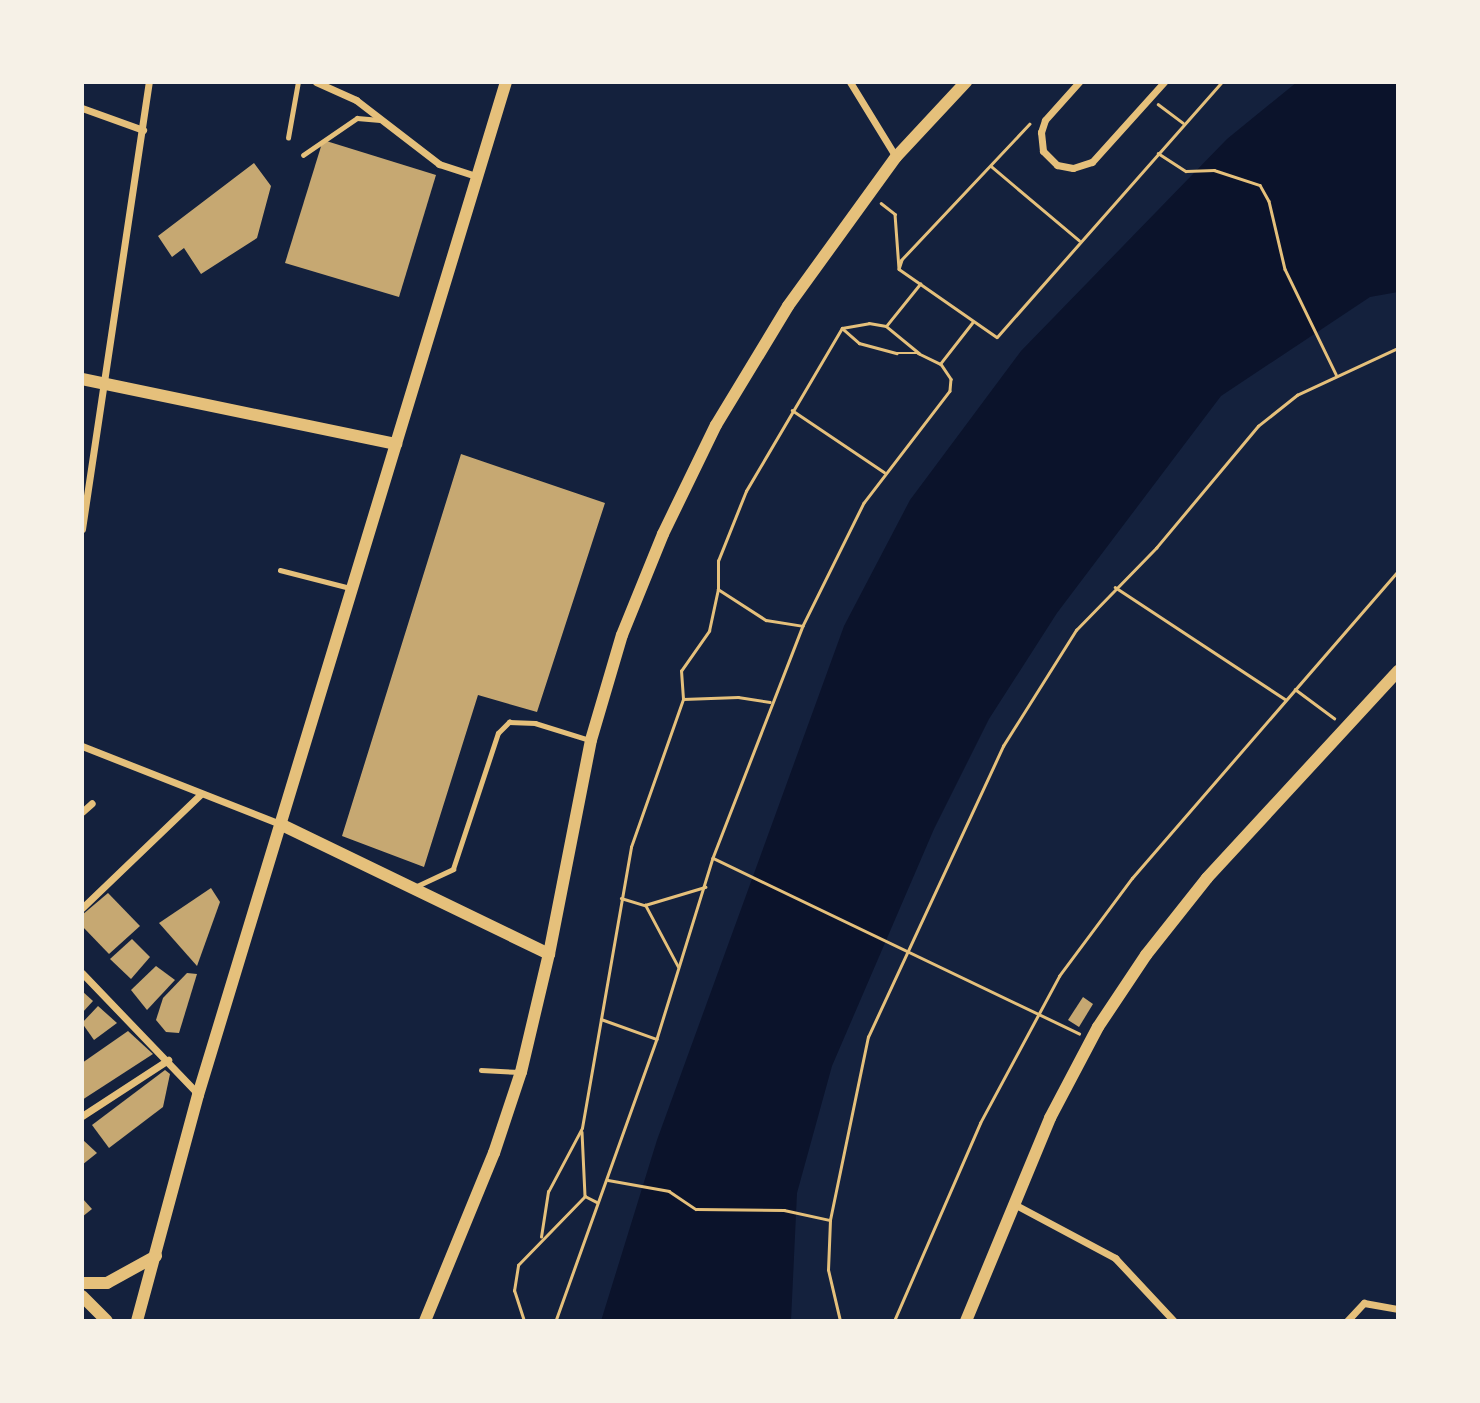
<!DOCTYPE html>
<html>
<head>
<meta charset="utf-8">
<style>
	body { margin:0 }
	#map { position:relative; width:1480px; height:1403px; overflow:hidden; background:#14213d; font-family:"Alegreya Sans",sans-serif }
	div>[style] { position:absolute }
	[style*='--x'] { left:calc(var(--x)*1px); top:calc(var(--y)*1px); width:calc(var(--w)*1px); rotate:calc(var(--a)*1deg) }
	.water>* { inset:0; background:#0b132b }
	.building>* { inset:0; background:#c6a872 }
	.path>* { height:2.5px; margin:-1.25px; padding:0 1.25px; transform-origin:1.25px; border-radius:1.25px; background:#e5c07b }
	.service>* { height:4.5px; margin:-2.25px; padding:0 2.25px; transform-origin:2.25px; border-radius:2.25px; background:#e5c07b }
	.minor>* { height:7px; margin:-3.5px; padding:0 3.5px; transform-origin:3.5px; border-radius:3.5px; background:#e5c07b }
	.tertiary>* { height:12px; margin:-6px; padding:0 6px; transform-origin:6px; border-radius:6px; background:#e5c07b }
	span { translate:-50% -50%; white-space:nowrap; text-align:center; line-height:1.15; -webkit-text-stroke:7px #f6f1e7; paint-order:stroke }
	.frame { position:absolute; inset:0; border:84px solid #f6f1e7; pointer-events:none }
</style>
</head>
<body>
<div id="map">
	<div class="water">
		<i style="clip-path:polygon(1297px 82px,1398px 82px,1398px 292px,1370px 297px,1221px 396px,1057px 613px,989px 719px,934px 829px,832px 1066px,797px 1193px,791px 1321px,601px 1321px,657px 1140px,844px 626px,910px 500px,1021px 351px,1227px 139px)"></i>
	</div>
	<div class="building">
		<i style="clip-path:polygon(323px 140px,436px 175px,399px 297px,285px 263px)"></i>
		<i style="clip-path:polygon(254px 163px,271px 186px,257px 238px,201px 274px,184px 248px,172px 257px,158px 236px)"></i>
		<i style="clip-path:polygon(461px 454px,605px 503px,537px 712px,478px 695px,424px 867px,342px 836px)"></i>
		<i style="clip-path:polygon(211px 888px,220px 902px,197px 966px,159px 923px)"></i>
		<i style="clip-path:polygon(108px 893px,140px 926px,109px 954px,82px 926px,82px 915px)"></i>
		<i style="clip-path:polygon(132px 939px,150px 957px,131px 979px,110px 959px)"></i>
		<i style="clip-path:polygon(156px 966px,175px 980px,147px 1010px,131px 990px)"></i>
		<i style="clip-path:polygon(187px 973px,197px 974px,179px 1033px,166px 1032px,156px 1020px,163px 998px)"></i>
		<i style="clip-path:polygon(82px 991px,93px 1001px,82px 1013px)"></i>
		<i style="clip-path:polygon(1083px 997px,1093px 1004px,1079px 1027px,1068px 1020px)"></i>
		<i style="clip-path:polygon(98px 1006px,117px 1023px,94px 1040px,82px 1023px)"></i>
		<i style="clip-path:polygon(128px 1031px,153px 1054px,82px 1100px,82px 1063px)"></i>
		<i style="clip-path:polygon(165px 1070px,170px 1074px,163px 1107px,109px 1148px,92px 1125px)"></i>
		<i style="clip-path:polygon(82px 1139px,97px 1153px,82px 1165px)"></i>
		<i style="clip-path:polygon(82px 1198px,92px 1209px,82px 1217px)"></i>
	</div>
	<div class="path">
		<i style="--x:1158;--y:104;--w:31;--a:37"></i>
		<i style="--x:1030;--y:124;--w:187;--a:133.3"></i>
		<i style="--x:902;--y:260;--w:9;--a:108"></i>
		<i style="--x:899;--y:269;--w:119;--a:34.8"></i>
		<i style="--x:997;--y:337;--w:340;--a:-48.6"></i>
		<i style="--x:1158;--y:153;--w:33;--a:33"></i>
		<i style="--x:1186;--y:171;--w:28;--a:-2"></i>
		<i style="--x:1214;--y:170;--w:48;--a:18.1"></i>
		<i style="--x:1260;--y:185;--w:18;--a:61"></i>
		<i style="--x:1269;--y:201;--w:70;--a:76.8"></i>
		<i style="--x:1285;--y:269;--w:117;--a:64.1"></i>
		<i style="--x:991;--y:166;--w:115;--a:40.1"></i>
		<i style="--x:881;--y:203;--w:18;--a:38"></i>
		<i style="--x:895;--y:214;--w:55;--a:85.8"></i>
		<i style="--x:887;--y:325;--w:53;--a:-51.2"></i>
		<i style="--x:842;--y:328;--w:27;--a:-10"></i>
		<i style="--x:869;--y:323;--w:17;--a:10"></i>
		<i style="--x:886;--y:326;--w:43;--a:39.3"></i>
		<i style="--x:940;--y:364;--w:52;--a:-52"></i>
		<i style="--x:792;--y:410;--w:111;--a:34"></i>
		<i style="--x:1115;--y:587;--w:204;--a:33.4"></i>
		<i style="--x:718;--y:589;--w:57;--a:32.9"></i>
		<i style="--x:766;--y:620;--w:37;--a:9"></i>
		<i style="--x:1295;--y:689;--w:49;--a:36.6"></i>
		<i style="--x:683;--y:699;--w:55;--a:-2.1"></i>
		<i style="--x:738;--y:697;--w:32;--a:9"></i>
		<i style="--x:713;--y:858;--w:406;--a:25.6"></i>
		<i style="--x:621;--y:898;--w:24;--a:17"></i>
		<i style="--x:678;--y:967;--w:70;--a:-118"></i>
		<i style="--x:645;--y:905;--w:63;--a:-16.7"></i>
		<i style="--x:601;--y:1019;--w:59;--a:19.7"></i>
		<i style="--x:582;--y:1132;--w:64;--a:87.3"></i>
		<i style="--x:585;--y:1196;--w:13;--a:27"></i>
		<i style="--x:608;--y:1180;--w:62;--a:10.2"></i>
		<i style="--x:669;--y:1191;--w:32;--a:34"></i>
		<i style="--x:696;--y:1209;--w:88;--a:0.7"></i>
		<i style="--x:784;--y:1210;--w:47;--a:12.3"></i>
		<i style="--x:541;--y:1237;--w:46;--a:-81.2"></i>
		<i style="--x:548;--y:1192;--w:72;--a:-62"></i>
		<i style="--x:582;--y:1128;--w:285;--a:-80.1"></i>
		<i style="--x:631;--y:847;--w:157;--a:-70.6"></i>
		<i style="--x:683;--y:699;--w:28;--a:-94"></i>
		<i style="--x:681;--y:671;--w:49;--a:-55"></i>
		<i style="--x:709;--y:631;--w:43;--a:-77.9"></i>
		<i style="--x:718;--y:589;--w:28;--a:-90"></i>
		<i style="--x:718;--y:561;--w:75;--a:-68.2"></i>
		<i style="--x:746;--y:491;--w:189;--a:-59.5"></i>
		<i style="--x:842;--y:328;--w:23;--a:41"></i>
		<i style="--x:859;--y:343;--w:39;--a:15"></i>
		<i style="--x:897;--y:353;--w:21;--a:0"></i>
		<i style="--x:918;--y:353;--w:25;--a:26"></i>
		<i style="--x:941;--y:364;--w:18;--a:56"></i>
		<i style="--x:951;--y:379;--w:12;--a:95"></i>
		<i style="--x:950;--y:391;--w:141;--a:127.5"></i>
		<i style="--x:864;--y:503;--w:137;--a:116.4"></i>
		<i style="--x:803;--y:626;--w:249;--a:111.2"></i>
		<i style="--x:713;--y:858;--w:189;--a:107.2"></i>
		<i style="--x:657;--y:1039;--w:300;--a:109.7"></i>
		<i style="--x:524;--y:1321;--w:32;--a:-108"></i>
		<i style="--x:514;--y:1291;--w:26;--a:-81"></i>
		<i style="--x:518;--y:1265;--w:96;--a:-45.8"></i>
		<i style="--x:840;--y:1321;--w:52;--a:-103.2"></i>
		<i style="--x:828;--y:1270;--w:50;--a:-87.7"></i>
		<i style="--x:830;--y:1220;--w:187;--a:-78.3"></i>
		<i style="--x:868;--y:1037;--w:321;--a:-65.1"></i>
		<i style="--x:1003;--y:746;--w:137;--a:-57.8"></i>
		<i style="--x:1076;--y:630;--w:115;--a:-45.7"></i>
		<i style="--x:1156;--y:548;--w:159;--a:-50.1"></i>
		<i style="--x:1258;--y:426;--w:50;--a:-38.5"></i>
		<i style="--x:1297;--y:395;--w:111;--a:-25"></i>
		<i style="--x:894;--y:1321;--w:216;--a:-66.5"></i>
		<i style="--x:980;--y:1123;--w:167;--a:-61.7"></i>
		<i style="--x:1059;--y:976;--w:122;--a:-53.3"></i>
		<i style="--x:1132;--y:878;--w:406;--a:-49.1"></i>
	</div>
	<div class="service">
		<i style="--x:288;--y:138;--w:57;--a:-79.9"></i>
		<i style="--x:303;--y:155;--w:65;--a:-34.4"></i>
		<i style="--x:357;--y:118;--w:23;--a:5"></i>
		<i style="--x:280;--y:570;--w:72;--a:14.4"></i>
		<i style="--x:417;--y:886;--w:40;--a:-25"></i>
		<i style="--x:453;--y:869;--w:143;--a:-71.7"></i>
		<i style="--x:498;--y:733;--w:16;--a:-45"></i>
		<i style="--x:509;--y:722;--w:26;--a:2"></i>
		<i style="--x:535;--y:723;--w:58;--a:17.2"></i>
		<i style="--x:481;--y:1070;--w:39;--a:3"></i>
	</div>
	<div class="minor">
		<i style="--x:316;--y:82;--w:44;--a:24.2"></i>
		<i style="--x:356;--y:100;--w:105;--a:37.6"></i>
		<i style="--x:439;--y:164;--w:38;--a:18"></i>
		<i style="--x:850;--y:82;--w:88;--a:58.5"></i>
		<i style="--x:1079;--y:82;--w:51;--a:131.8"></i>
		<i style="--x:1045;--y:120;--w:13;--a:108"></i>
		<i style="--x:1041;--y:132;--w:19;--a:84"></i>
		<i style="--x:1043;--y:151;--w:20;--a:45"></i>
		<i style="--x:1057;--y:165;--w:16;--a:11"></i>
		<i style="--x:1073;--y:168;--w:20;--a:-18"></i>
		<i style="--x:1092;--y:162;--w:108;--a:-48"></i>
		<i style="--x:82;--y:108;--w:65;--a:19.8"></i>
		<i style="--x:82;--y:529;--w:452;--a:-81.5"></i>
		<i style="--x:82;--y:746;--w:213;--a:21.5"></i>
		<i style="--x:82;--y:812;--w:13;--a:-42"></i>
		<i style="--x:82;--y:908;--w:165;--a:-43.8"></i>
		<i style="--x:82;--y:973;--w:168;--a:46.2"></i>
		<i style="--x:82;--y:1116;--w:103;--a:-33.1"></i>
		<i style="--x:1014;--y:1204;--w:115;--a:28.1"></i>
		<i style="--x:1115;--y:1258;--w:86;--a:46.9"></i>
		<i style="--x:1347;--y:1321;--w:25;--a:-47"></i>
		<i style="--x:1364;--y:1303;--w:35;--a:10"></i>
	</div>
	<div class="tertiary">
		<i style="--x:82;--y:379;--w:321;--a:11.7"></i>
		<i style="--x:280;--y:824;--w:299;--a:25.8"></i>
		<i style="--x:82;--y:1283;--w:25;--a:0"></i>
		<i style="--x:107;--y:1283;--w:56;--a:-28.9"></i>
		<i style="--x:82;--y:1296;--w:35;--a:45"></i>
		<i style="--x:137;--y:1321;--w:234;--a:-74.9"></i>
		<i style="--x:198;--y:1095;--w:1059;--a:-73.09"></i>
		<i style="--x:425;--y:1321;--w:182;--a:-67.7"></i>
		<i style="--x:494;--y:1153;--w:85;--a:-71.6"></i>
		<i style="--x:521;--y:1072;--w:121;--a:-76.7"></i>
		<i style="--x:549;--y:954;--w:218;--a:-78.9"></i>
		<i style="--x:591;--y:740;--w:109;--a:-73.6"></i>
		<i style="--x:622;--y:635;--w:109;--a:-67.9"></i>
		<i style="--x:663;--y:534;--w:121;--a:-64.1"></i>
		<i style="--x:716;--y:425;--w:139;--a:-58.8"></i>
		<i style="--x:788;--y:306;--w:184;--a:-54.1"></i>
		<i style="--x:896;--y:157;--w:103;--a:-47"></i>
		<i style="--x:966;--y:1321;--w:220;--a:-67.5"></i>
		<i style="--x:1050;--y:1118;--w:103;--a:-62.2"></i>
		<i style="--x:1098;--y:1027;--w:87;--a:-56.3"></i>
		<i style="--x:1146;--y:955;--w:98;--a:-51.6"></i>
		<i style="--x:1207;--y:878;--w:282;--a:-47.3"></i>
	</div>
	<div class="frame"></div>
</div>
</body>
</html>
